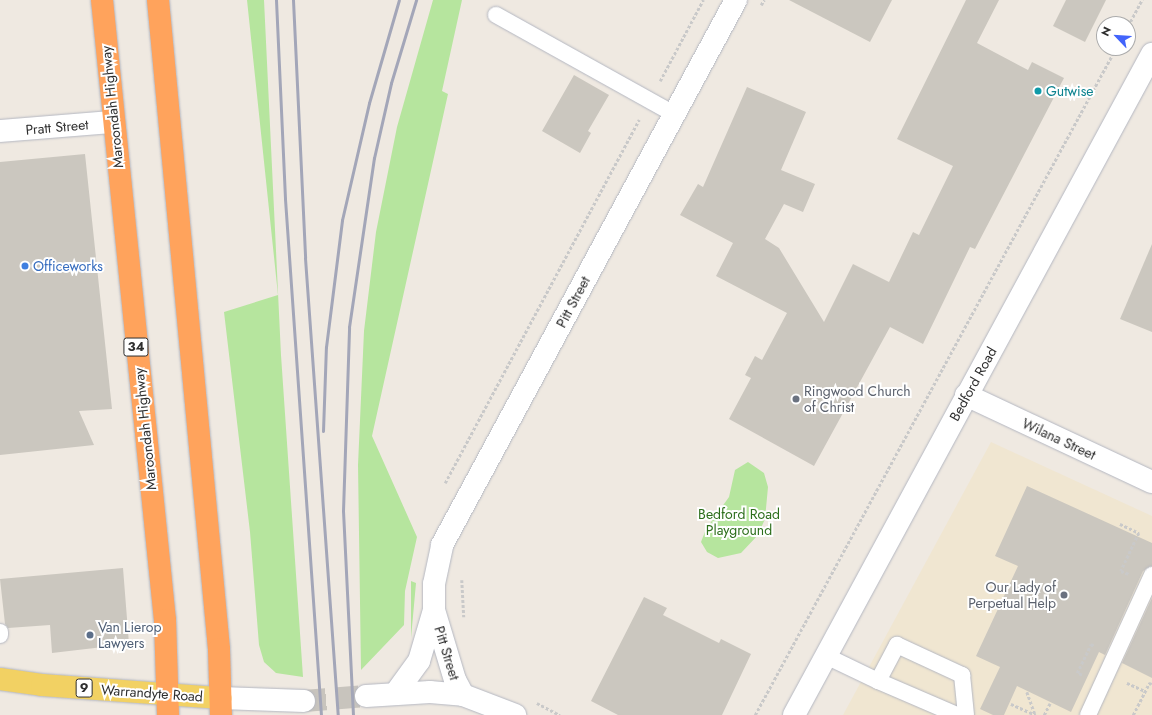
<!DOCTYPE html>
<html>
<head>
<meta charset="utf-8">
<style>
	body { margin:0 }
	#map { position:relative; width:1152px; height:715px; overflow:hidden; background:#efe9e1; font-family:Jost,sans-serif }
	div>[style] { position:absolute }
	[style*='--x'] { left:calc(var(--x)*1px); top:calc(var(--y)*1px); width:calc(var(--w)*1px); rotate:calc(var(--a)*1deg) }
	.education>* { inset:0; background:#f0e6d1 }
	.green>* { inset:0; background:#b6e59e }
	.building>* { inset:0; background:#cbc7bf }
	.secondary-tunnel>* { height:22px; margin-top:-11px; transform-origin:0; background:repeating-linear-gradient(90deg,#c8c4bd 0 22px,transparent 0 33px) }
	.path>* { height:2.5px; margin-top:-1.25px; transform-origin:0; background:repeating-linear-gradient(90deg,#c9c9c9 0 3px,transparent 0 5px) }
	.roads { filter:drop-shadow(0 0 1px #b4b7c1) drop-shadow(0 0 1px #b4b7c1) }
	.lane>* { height:16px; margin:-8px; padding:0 8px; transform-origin:8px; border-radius:8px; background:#fff }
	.street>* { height:22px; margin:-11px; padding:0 11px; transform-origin:11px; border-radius:11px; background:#fff }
	.secondary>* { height:22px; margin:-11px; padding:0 11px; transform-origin:11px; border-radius:11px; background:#fff }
	.primary>* { height:22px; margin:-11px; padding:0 11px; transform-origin:11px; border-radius:11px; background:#f2d163 }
	.highway>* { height:22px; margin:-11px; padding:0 11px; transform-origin:11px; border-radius:11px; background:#ffa35c }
	.rail>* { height:3px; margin:-1.5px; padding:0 1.5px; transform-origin:1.5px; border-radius:1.5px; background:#a3a6b8 }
	.dots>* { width:11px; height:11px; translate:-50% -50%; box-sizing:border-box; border:2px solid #fff; border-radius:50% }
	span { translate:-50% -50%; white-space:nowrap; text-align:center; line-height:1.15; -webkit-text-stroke:4px #fff; paint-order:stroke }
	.shield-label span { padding:1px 3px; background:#fff; border:1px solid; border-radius:3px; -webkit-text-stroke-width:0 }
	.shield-label { font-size:13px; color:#2e2e2e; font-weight:700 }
	.culture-label { font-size:14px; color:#0d838f }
	.left { translate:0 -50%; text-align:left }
	.street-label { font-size:14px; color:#2e2e2e }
	.shop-label { font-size:14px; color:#366cbe }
	.worship-label { font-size:14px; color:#5b616d }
	.right { translate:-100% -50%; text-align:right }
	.park-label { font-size:14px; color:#2c6e1b }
	.service-label { font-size:14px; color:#4e5e75 }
	.north { position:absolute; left:1096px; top:16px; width:40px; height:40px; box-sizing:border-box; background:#fff; border:1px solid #ababab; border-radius:50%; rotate:295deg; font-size:11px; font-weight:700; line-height:16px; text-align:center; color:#2e2e2e }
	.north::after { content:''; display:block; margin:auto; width:14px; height:18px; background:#4264fb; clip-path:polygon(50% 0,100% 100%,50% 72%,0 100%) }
</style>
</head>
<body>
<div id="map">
	<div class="education">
		<i style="clip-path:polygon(991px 442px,1152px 516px,1152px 715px,843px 715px)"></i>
	</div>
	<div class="green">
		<i style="clip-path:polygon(247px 0,264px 0,281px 355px,303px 677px,276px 673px,264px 662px,259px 645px,250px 532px,224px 312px,278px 295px)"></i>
		<i style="clip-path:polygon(433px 0,462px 0,442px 91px,448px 94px,372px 436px,417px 537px,405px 591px,404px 625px,361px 670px,358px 465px,364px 331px,376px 232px,397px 127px)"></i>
		<i style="clip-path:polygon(748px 462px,764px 473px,768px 487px,765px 519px,758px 535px,741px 553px,718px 558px,707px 552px,701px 542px,706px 529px,729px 497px,735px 470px)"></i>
		<i style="clip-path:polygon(411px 581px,416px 583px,411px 638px)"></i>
	</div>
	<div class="building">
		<i style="clip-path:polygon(789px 0,892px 0,870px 42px)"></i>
		<i style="clip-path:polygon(966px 0,999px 0,977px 43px,1028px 70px,1032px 62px,1064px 78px,975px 249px,970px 247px,923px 344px,890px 327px,814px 466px,729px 419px,751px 378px,745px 375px,755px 356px,762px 360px,787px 313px,716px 276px,733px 243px,680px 215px,698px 184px,703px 187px,747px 87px,806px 112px,781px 170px,815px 184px,803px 212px,784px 204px,765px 239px,779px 248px,824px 322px,853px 264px,889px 282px,913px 232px,919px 235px,953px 166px,897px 139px)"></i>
		<i style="clip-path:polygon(1066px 0,1106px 0,1085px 42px,1053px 26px)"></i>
		<i style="clip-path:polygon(574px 75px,609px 95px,588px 131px,591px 133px,580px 153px,542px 131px)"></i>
		<i style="clip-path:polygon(85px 154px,112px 409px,79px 411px,94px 445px,0 455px,0 162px)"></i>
		<i style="clip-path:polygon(1152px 244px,1152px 332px,1120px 319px)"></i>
		<i style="clip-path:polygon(1027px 486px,1152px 543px,1152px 566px,1143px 571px,1105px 655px,1099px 652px,1071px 712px,1017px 686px,1004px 715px,993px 715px,980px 709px,1000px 667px,976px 656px,1018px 566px,995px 556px)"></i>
		<i style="clip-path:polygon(123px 568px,129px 644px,52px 653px,50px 625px,8px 628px,5px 624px,0 579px)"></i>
		<i style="clip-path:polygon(644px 597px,667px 608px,663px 615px,719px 643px,721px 639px,751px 654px,722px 715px,618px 715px,591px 701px)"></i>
		<i style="clip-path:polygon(1152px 598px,1152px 678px,1122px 663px)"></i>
	</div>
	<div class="secondary-tunnel">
		<i style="--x:304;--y:701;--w:62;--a:-4.6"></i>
	</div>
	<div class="path">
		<i style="--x:761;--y:5;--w:6;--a:-59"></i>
		<i style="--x:1128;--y:26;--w:30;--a:-62"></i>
		<i style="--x:660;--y:81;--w:92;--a:-62"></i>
		<i style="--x:445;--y:483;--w:412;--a:-61.9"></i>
		<i style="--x:1120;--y:524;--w:21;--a:25"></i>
		<i style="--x:1139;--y:533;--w:42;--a:115.3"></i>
		<i style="--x:1121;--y:571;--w:9;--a:21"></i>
		<i style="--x:462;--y:580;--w:37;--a:87"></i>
		<i style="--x:1082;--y:675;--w:5;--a:-158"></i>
		<i style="--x:1077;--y:673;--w:32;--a:-64"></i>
		<i style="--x:1091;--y:644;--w:4;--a:27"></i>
		<i style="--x:1127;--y:683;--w:20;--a:24"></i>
		<i style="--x:1027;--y:692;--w:23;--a:70"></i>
		<i style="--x:537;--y:703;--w:26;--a:28"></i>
		<i style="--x:1011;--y:704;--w:27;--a:24"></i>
		<i style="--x:755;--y:715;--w:758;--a:-61.58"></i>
		<i style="--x:1044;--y:715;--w:13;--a:-63"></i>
		<i style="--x:1133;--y:715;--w:36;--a:-63"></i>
		<i style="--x:1149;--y:683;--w:3;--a:18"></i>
	</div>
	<div class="roads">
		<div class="lane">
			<i style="--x:496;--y:15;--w:204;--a:29.1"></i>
			<i style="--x:0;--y:632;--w:3;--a:90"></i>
			<i style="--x:826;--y:656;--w:58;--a:25.7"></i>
			<i style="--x:957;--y:715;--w:86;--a:-156.7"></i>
			<i style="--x:878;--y:681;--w:41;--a:-62.2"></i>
			<i style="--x:897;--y:645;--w:72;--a:24.8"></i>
			<i style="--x:962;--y:675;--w:40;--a:84.3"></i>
			<i style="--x:1088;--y:715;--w:154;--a:-65.4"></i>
		</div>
		<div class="street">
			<i style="--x:0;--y:131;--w:113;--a:-4.6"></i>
			<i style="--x:966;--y:395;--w:205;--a:25.1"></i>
			<i style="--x:395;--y:694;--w:41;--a:-54"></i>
			<i style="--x:419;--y:661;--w:53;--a:-73.6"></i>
			<i style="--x:463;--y:695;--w:17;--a:-118"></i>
			<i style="--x:455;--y:680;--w:73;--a:-106.7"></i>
			<i style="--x:434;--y:610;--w:26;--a:-90"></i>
			<i style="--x:434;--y:584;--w:40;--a:-78"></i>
			<i style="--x:442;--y:545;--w:619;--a:-61.66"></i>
		</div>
		<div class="secondary">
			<i style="--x:366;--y:696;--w:64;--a:-3.6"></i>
			<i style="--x:430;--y:692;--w:33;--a:5"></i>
			<i style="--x:463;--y:695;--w:56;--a:21"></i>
			<i style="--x:221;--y:698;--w:83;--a:2.1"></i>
			<i style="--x:794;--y:715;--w:752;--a:-61.56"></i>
		</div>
		<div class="primary">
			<i style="--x:0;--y:679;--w:42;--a:8.1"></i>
			<i style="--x:42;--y:685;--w:179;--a:4.2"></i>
		</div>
		<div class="highway">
			<i style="--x:102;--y:0;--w:623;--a:84.2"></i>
			<i style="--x:165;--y:620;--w:95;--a:88.2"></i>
			<i style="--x:158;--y:0;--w:652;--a:84.63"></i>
			<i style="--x:219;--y:649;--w:66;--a:88.3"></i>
		</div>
	</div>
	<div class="rail">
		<i style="--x:276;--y:0;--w:199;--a:87.4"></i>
		<i style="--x:285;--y:199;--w:517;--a:86.01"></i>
		<i style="--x:293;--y:0;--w:258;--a:87.3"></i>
		<i style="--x:305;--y:258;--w:458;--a:85.9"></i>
		<i style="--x:323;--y:431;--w:84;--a:-88"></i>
		<i style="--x:326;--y:347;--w:128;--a:-82.8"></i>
		<i style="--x:342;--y:220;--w:120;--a:-77"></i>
		<i style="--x:369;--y:103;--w:107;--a:-73.8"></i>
		<i style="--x:353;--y:715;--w:204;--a:-92.8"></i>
		<i style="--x:343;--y:511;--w:184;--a:-88.1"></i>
		<i style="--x:349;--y:327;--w:171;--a:-81.6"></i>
		<i style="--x:374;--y:158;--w:77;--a:-77.2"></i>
		<i style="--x:391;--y:83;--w:87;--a:-73.2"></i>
	</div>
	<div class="dots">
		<i style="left:1038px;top:91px;background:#0f9aa8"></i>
		<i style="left:25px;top:266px;background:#3f7fe0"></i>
		<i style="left:796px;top:399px;background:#6b7280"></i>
		<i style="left:1064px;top:595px;background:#6b7280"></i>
		<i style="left:90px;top:635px;background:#5c6f8a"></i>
	</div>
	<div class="shield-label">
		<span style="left:136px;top:347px">34</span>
		<span style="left:84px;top:688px">9</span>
	</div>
	<div class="culture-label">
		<span class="left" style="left:1046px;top:91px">Gutwise</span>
	</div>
	<div class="street-label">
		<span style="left:112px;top:107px;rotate:-96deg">Maroondah Highway</span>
		<span style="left:57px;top:127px;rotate:-5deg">Pratt Street</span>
		<span style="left:573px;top:302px;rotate:-62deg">Pitt Street</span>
		<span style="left:973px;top:384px;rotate:-61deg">Bedford Road</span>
		<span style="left:145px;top:429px;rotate:-96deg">Maroondah Highway</span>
		<span style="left:1059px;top:439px;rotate:25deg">Wilana Street</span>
		<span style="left:447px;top:653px;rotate:73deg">Pitt Street</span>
		<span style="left:152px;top:693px;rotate:4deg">Warrandyte Road</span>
	</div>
	<div class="shop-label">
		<span class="left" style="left:33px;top:266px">Officeworks</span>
	</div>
	<div class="worship-label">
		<span class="left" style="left:804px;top:399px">Ringwood Church<br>of Christ</span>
		<span class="right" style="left:1056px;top:595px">Our Lady of<br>Perpetual Help</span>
	</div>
	<div class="park-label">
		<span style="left:739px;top:522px">Bedford Road<br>Playground</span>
	</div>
	<div class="service-label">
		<span class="left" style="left:98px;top:635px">Van Lierop<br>Lawyers</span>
	</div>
	<div class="north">N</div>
</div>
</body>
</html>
